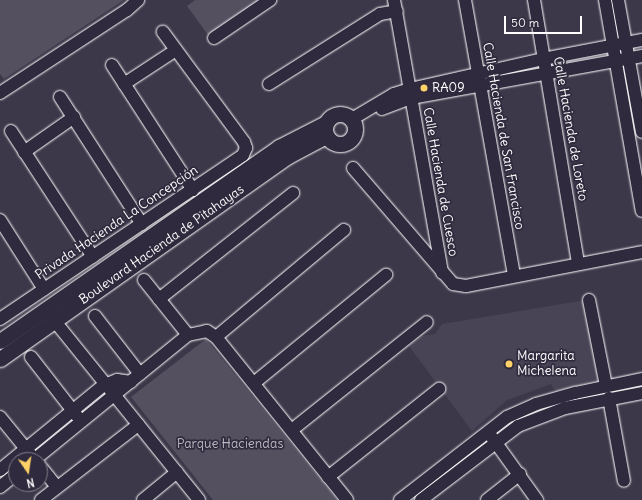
<!DOCTYPE html>
<html>
<head>
<meta charset="utf-8">
<style>
	body { margin:0 }
	#map { position:relative; width:642px; height:500px; overflow:hidden; background:#3c3749; font-family:Delius,sans-serif }
	div>[style] { position:absolute }
	[style*='--x'] { left:calc(var(--x)*1px); top:calc(var(--y)*1px); width:calc(var(--w)*1px); rotate:calc(var(--a)*1deg) }
	.built>* { inset:0; background:#494455 }
	.green>* { inset:0; background:#555060 }
	.roads { filter:drop-shadow(0 0 1px #fff) drop-shadow(0 0 1px #fff) }
	.minor>* { height:12px; margin:-6px; padding:0 6px; transform-origin:6px; border-radius:6px; background:#2f2a3d }
	.tertiary>* { height:15px; margin:-7.5px; padding:0 7.5px; transform-origin:7.5px; border-radius:7.5px; background:#2f2a3d }
	.tertiary>.ring { margin:-7.5px; padding:0; box-sizing:content-box; background:none; border:15px solid #2f2a3d; border-radius:50% }
	.dots>* { width:11px; height:11px; translate:-50% -50%; box-sizing:border-box; border:2px solid #2f2a3d; border-radius:50% }
	span { translate:-50% -50%; white-space:nowrap; text-align:center; line-height:1.15; -webkit-text-stroke:3.5px #2f2a3d; paint-order:stroke }
	.poi-label { font-size:13px; color:#fff }
	.left { translate:0 -50%; text-align:left }
	.street-label { font-size:13px; color:#fff }
	.park-label { font-size:13px; color:#bbb9bf }
	.north { position:absolute; left:8px; top:452px; width:40px; height:40px; box-sizing:border-box; background:#2f2a3d; border:1px solid #827f8b; border-radius:50%; rotate:167deg; font-size:11px; font-weight:700; line-height:16px; text-align:center; color:#fff }
	.north::after { content:''; display:block; margin:auto; width:14px; height:18px; background:#ffd166; clip-path:polygon(50% 0,100% 100%,50% 72%,0 100%) }
	.scale { position:absolute; left:504px; top:16px; width:78px; height:18px; box-sizing:border-box; border:2px solid #fff; border-top:0; padding-left:5px; font-size:12px; line-height:14px; white-space:nowrap; color:#fff; -webkit-text-stroke:3px #2f2a3d; paint-order:stroke }
</style>
</head>
<body>
<div id="map">
	<div class="built">
		<i style="clip-path:polygon(586px 300px,598px 381px,555px 391px,551px 384px,507px 400px,472px 431px,409px 346px,422px 336px,435px 334px,442px 324px)"></i>
	</div>
	<div class="green">
		<i style="clip-path:polygon(0 0,124px 0,4px 79px,0 74px)"></i>
		<i style="clip-path:polygon(195px 0,265px 0,208px 35px,187px 6px)"></i>
		<i style="clip-path:polygon(206px 339px,337px 500px,213px 500px,131px 397px)"></i>
	</div>
	<div class="roads">
		<div class="minor">
			<i style="--x:394;--y:0;--w:277;--a:80"></i>
			<i style="--x:465;--y:0;--w:280;--a:79.9"></i>
			<i style="--x:534;--y:0;--w:267;--a:80.5"></i>
			<i style="--x:605;--y:0;--w:214;--a:80.1"></i>
			<i style="--x:618;--y:0;--w:134;--a:79.7"></i>
			<i style="--x:214;--y:38;--w:68;--a:-34.2"></i>
			<i style="--x:112;--y:65;--w:149;--a:57.1"></i>
			<i style="--x:124;--y:84;--w:62;--a:-33.2"></i>
			<i style="--x:269;--y:84;--w:131;--a:-32.2"></i>
			<i style="--x:380;--y:14;--w:17;--a:-10"></i>
			<i style="--x:0;--y:93;--w:152;--a:-33.2"></i>
			<i style="--x:127;--y:10;--w:15;--a:-42"></i>
			<i style="--x:60;--y:97;--w:151;--a:57.2"></i>
			<i style="--x:382;--y:109;--w:31;--a:-21"></i>
			<i style="--x:411;--y:98;--w:235;--a:-10.3"></i>
			<i style="--x:352;--y:119;--w:49;--a:-30.8"></i>
			<i style="--x:394;--y:94;--w:17;--a:-17"></i>
			<i style="--x:410;--y:89;--w:136;--a:-12.7"></i>
			<i style="--x:543;--y:59;--w:101;--a:-10.9"></i>
			<i style="--x:11;--y:131;--w:150;--a:56.9"></i>
			<i style="--x:24;--y:152;--w:61;--a:-35"></i>
			<i style="--x:353;--y:168;--w:153;--a:49.2"></i>
			<i style="--x:453;--y:284;--w:13;--a:9"></i>
			<i style="--x:466;--y:286;--w:179;--a:-10.9"></i>
			<i style="--x:0;--y:220;--w:82;--a:57.5"></i>
			<i style="--x:144;--y:280;--w:70;--a:51.3"></i>
			<i style="--x:159;--y:299;--w:171;--a:-38.3"></i>
			<i style="--x:589;--y:300;--w:88;--a:78.8"></i>
			<i style="--x:49;--y:314;--w:239;--a:51.1"></i>
			<i style="--x:95;--y:316;--w:73;--a:52.2"></i>
			<i style="--x:0;--y:319;--w:293;--a:-34"></i>
			<i style="--x:243;--y:155;--w:8;--a:-67"></i>
			<i style="--x:246;--y:148;--w:6;--a:-108"></i>
			<i style="--x:244;--y:142;--w:137;--a:-126.4"></i>
			<i style="--x:216;--y:337;--w:167;--a:-39.9"></i>
			<i style="--x:31;--y:357;--w:75;--a:52.1"></i>
			<i style="--x:254;--y:383;--w:171;--a:-39.3"></i>
			<i style="--x:609;--y:398;--w:84;--a:79.8"></i>
			<i style="--x:0;--y:417;--w:49;--a:50.8"></i>
			<i style="--x:293;--y:429;--w:171;--a:-38.6"></i>
			<i style="--x:491;--y:436;--w:79;--a:54.3"></i>
			<i style="--x:34;--y:460;--w:198;--a:-39.1"></i>
			<i style="--x:188;--y:335;--w:19;--a:-12"></i>
			<i style="--x:207;--y:331;--w:11;--a:34"></i>
			<i style="--x:216;--y:337;--w:209;--a:51.2"></i>
			<i style="--x:40;--y:466;--w:27;--a:51"></i>
			<i style="--x:0;--y:470;--w:134;--a:-39.3"></i>
			<i style="--x:104;--y:385;--w:14;--a:-21"></i>
			<i style="--x:117;--y:380;--w:14;--a:8"></i>
			<i style="--x:328;--y:477;--w:142;--a:-38.4"></i>
			<i style="--x:0;--y:487;--w:21;--a:-39"></i>
			<i style="--x:41;--y:500;--w:123;--a:-37.7"></i>
			<i style="--x:143;--y:500;--w:44;--a:-39.5"></i>
			<i style="--x:400;--y:500;--w:135;--a:-37.8"></i>
			<i style="--x:507;--y:417;--w:32;--a:-24"></i>
			<i style="--x:536;--y:404;--w:41;--a:-15.8"></i>
			<i style="--x:575;--y:393;--w:68;--a:-11.8"></i>
			<i style="--x:421;--y:500;--w:122;--a:-37.3"></i>
			<i style="--x:518;--y:426;--w:50;--a:-21"></i>
			<i style="--x:565;--y:408;--w:78;--a:-11"></i>
			<i style="--x:487;--y:500;--w:42;--a:-38.2"></i>
		</div>
		<div class="tertiary">
			<i class="ring" style="left:325px;top:114px;width:15px;height:15px"></i>
			<i style="--x:0;--y:341;--w:340;--a:-34.8"></i>
			<i style="--x:279;--y:147;--w:53;--a:-27.1"></i>
			<i style="--x:0;--y:359;--w:352;--a:-35.2"></i>
			<i style="--x:288;--y:156;--w:43;--a:-27.8"></i>
		</div>
	</div>
	<div class="dots">
		<i style="left:424px;top:88px;background:#ffd166"></i>
		<i style="left:509px;top:364px;background:#ffd166"></i>
	</div>
	<div class="poi-label">
		<span class="left" style="left:432px;top:88px">RA09</span>
		<span class="left" style="left:517px;top:364px">Margarita<br>Michelena</span>
	</div>
	<div class="street-label">
		<span style="left:570px;top:129px;rotate:80deg">Calle Hacienda de Loreto</span>
		<span style="left:503px;top:136px;rotate:80deg">Calle Hacienda de San Francisco</span>
		<span style="left:440px;top:182px;rotate:80deg">Calle Hacienda de Cuesco</span>
		<span style="left:117px;top:223px;rotate:-34deg">Privada Hacienda La Concepción</span>
		<span style="left:162px;top:245px;rotate:-35deg">Boulevard Hacienda de Pitahayas</span>
	</div>
	<div class="park-label">
		<span style="left:230px;top:444px">Parque Haciendas</span>
	</div>
	<div class="north">N</div>
	<div class="scale">50 m</div>
</div>
</body>
</html>
